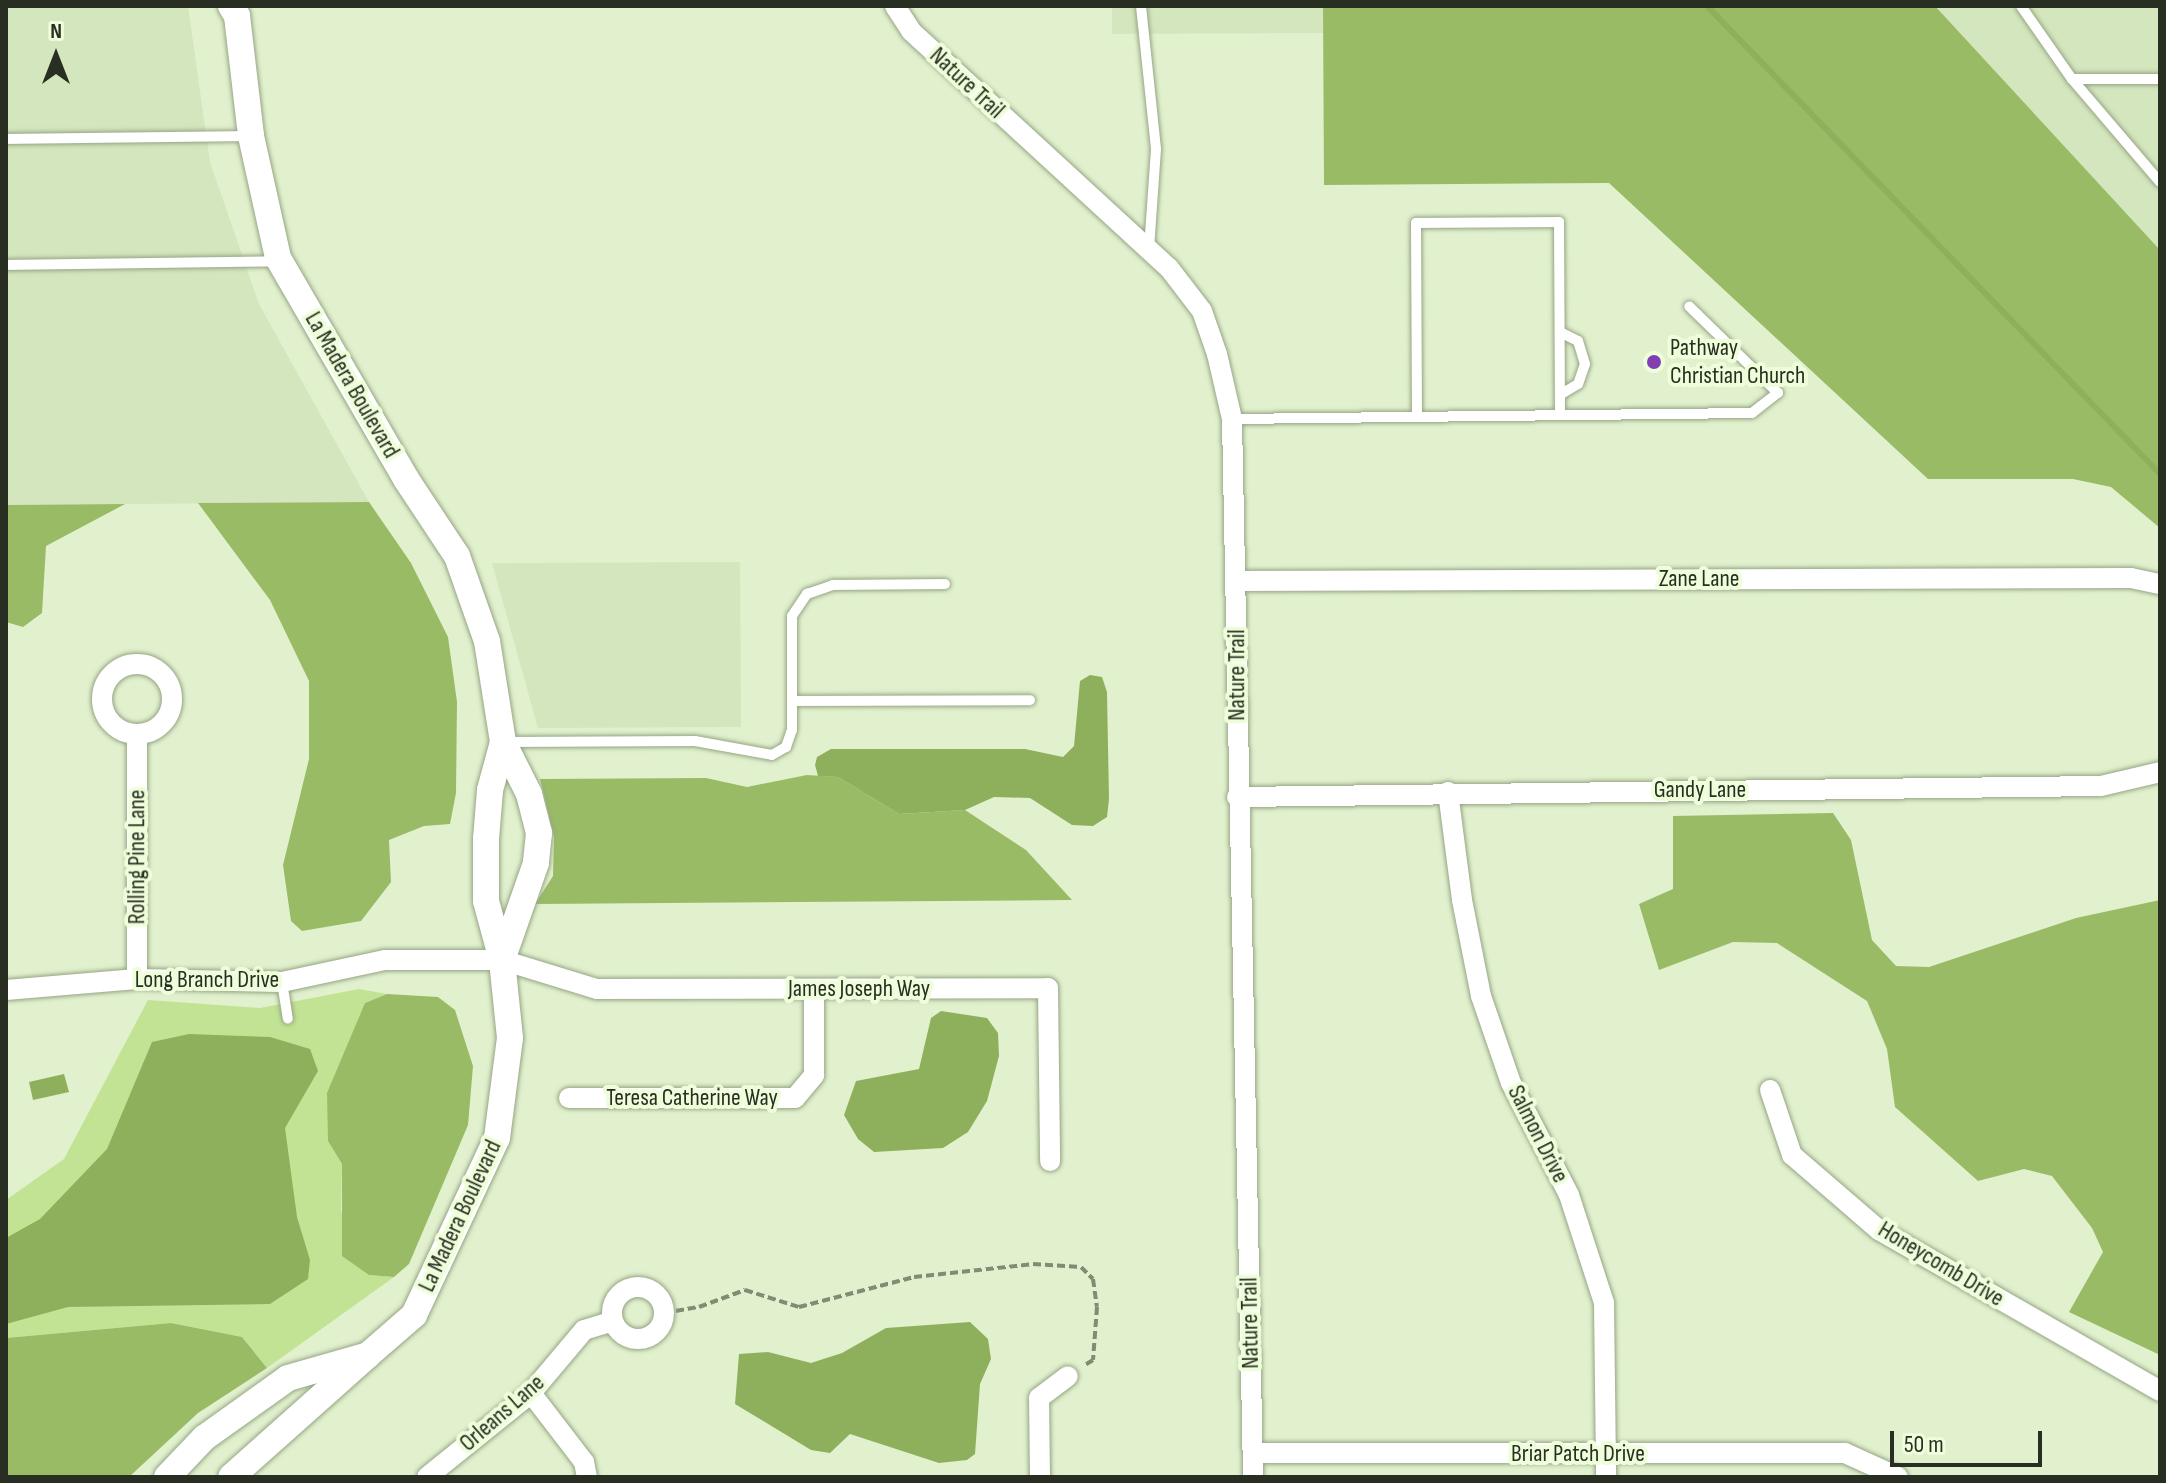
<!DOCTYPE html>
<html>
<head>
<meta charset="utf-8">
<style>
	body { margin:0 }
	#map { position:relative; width:2166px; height:1483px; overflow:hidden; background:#e1f1ce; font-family:"Sofia Sans Condensed",sans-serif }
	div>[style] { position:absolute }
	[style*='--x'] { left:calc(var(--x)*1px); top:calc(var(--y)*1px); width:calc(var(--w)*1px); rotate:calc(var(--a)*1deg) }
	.built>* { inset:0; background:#d4e6bd }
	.green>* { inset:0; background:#c1e393 }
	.forest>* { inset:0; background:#9b6 }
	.water>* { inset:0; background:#8eb05c }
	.stream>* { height:6px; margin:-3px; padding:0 3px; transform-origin:3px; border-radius:3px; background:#8eb05c }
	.path>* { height:4px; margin-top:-2px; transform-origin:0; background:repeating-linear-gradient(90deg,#818c74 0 8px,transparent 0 12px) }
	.roads { filter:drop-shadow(0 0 2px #96a584) drop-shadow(0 0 2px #96a584) }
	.service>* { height:10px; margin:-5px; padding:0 5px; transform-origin:5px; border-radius:5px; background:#fff }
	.minor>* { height:20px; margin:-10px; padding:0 10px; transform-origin:10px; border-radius:10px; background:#fff }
	.minor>.ring { margin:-10px; padding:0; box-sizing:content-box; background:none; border:20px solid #fff; border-radius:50% }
	.tertiary>* { height:26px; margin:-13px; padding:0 13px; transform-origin:13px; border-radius:13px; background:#fff }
	.dots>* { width:22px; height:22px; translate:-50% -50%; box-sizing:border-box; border:4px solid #eefedb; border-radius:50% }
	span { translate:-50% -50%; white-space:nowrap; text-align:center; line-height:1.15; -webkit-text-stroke:8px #eefedb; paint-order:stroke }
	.street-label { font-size:24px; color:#282e21 }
	.poi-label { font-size:24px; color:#282e21 }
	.left { translate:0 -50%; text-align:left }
	.frame { position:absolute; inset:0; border:8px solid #282e21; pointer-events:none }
	.north { position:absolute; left:16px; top:16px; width:80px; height:80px; -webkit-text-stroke:6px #eefedb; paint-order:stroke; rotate:0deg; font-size:22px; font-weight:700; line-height:32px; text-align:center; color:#282e21 }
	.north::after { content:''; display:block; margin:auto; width:28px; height:36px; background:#282e21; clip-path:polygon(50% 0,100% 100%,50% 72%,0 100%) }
	.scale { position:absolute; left:1890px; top:1431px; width:152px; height:36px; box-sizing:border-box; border:4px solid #282e21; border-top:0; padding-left:10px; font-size:24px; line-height:28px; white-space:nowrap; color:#282e21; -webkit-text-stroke:6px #eefedb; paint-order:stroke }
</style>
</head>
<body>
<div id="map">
	<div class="built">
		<i style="clip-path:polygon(6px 6px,188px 6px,210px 162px,259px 304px,369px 502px,6px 505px)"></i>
		<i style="clip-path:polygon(1112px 6px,1323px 6px,1323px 33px,1112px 34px)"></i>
		<i style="clip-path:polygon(1935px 6px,2160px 6px,2160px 250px)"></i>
		<i style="clip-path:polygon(740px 562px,741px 727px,538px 728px,492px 563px)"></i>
	</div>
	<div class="green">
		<i style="clip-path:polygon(359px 989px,387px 994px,365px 1003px,328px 1141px,342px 1164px,341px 1211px,369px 1275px,394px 1277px,267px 1368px,242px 1337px,171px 1323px,6px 1338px,6px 1200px,64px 1159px,148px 1000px,260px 1008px)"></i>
	</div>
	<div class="forest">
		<i style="clip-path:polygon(1323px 6px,1935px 6px,2160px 250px,2160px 528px,2111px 487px,2073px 479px,1928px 479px,1609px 183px,1324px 185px)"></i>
		<i style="clip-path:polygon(369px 502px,411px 563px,448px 637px,457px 702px,456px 793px,450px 824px,424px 826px,389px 840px,391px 882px,361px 921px,302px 931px,291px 921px,283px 865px,309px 759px,309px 681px,270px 600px,198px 503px)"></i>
		<i style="clip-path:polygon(125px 504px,46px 546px,42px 613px,23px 627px,6px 622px,6px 505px)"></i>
		<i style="clip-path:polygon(807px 775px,838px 777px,899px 814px,965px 810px,1026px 850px,1072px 900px,535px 904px,553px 876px,554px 837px,540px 779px,706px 778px,747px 787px)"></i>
		<i style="clip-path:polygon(1833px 813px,1851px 840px,1872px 940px,1896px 966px,1929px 967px,2076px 918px,2160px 900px,2160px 1355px,2069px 1312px,2103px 1252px,2092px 1228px,2052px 1176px,2024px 1169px,1978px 1181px,1895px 1107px,1887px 1049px,1867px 1001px,1777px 943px,1733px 942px,1659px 970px,1639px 904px,1673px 889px,1673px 816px)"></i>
		<i style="clip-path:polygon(387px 994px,438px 997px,455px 1010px,473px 1066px,468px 1125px,409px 1264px,394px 1277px,369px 1275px,342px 1256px,342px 1164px,328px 1141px,327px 1093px,365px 1003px)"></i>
		<i style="clip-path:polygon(171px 1323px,242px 1337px,267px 1368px,198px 1413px,129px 1477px,6px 1477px,6px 1338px)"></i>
	</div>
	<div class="water">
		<i style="clip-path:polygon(1090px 675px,1102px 677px,1107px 692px,1109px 799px,1107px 817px,1093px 826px,1072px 825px,1030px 798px,994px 797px,965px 810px,899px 814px,838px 777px,818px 776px,815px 765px,817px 757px,831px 749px,1025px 749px,1063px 757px,1074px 746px,1080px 681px)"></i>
		<i style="clip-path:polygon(941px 1011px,987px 1018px,998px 1033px,999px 1056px,987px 1101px,968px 1132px,943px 1148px,874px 1152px,858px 1139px,844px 1115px,856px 1081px,919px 1069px,931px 1018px)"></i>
		<i style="clip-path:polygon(189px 1034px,270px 1037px,310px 1049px,318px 1071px,285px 1128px,297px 1217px,310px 1260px,308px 1279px,270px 1304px,68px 1307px,6px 1324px,6px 1238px,40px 1219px,107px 1149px,152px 1042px)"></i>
		<i style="clip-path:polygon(64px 1074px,69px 1092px,33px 1100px,29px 1082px)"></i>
		<i style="clip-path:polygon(970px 1322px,988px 1339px,991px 1359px,980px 1384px,975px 1454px,967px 1460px,939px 1463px,850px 1434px,830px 1453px,811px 1450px,735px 1404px,739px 1354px,768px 1352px,811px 1363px,842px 1353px,886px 1328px)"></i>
	</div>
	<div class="stream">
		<i style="--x:1707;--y:6;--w:651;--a:45.93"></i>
	</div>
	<div class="path">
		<i style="--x:664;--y:1313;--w:36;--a:-10"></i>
		<i style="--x:699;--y:1307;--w:49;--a:-20.3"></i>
		<i style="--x:745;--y:1290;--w:57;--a:17.5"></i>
		<i style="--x:799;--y:1307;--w:119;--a:-14.6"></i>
		<i style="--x:914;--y:1277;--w:120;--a:-6.2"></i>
		<i style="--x:1033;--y:1264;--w:48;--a:3.6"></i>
		<i style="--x:1081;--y:1267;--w:17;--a:45"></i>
		<i style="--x:1093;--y:1279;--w:28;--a:82"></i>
		<i style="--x:1097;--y:1307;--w:53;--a:94.3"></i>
		<i style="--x:1093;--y:1360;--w:9;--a:148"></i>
	</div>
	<div class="roads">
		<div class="service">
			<i style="--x:1141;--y:6;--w:144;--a:84"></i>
			<i style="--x:1156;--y:149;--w:101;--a:94"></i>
			<i style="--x:2021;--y:6;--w:89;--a:55.1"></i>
			<i style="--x:2072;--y:79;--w:135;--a:49.5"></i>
			<i style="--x:2072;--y:79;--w:88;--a:0"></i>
			<i style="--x:6;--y:139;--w:242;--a:-0.7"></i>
			<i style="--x:6;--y:265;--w:272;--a:-0.8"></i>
			<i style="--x:1560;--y:332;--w:20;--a:27"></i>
			<i style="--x:1578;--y:341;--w:24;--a:73"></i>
			<i style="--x:1585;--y:364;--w:21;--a:109"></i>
			<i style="--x:1578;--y:384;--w:21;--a:149"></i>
			<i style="--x:1417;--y:417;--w:194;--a:-90.3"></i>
			<i style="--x:1416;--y:223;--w:143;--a:-0.4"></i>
			<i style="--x:1559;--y:222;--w:193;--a:89.7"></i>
			<i style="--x:1232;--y:419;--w:520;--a:-0.66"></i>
			<i style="--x:1752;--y:413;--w:33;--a:-38"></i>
			<i style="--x:1778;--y:393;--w:124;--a:-135.7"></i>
			<i style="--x:792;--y:701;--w:238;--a:-0.2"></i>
			<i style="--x:505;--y:742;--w:190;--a:-0.3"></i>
			<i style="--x:695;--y:741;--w:78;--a:10.3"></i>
			<i style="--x:772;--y:755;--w:16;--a:-30"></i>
			<i style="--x:786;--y:747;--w:18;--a:-71"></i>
			<i style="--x:792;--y:730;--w:114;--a:-90"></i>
			<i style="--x:792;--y:616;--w:27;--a:-56"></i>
			<i style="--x:807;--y:594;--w:28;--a:-19"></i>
			<i style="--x:833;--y:585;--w:112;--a:-0.5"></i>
			<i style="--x:282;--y:982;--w:37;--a:81"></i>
		</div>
		<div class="minor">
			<i style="--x:895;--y:6;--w:30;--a:57"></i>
			<i style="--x:911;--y:31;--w:350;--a:42.6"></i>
			<i style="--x:1169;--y:268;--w:54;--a:52.5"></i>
			<i style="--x:1202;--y:311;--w:46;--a:70.8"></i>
			<i style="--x:1217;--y:354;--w:67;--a:77"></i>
			<i style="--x:1232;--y:419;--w:1058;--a:88.86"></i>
			<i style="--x:1237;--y:581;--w:894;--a:-0.19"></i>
			<i style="--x:2131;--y:578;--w:30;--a:12"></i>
			<i class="ring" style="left:102px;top:664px;width:50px;height:50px"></i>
			<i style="--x:1448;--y:792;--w:109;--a:82.6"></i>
			<i style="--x:1462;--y:900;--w:98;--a:78.8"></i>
			<i style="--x:1481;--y:996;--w:92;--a:71"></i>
			<i style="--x:1511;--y:1083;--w:126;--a:62.6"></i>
			<i style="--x:1569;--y:1195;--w:114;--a:72"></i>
			<i style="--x:1604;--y:1303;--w:174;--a:89.3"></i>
			<i style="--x:1237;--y:797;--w:864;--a:-0.73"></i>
			<i style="--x:2101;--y:786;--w:61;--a:-13.3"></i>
			<i style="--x:137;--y:979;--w:245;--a:-90"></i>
			<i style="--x:6;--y:990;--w:131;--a:-4.8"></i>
			<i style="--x:137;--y:979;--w:145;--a:1.2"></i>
			<i style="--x:282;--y:982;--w:105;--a:-12.1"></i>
			<i style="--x:385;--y:960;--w:117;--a:0"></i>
			<i style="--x:502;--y:960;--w:99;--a:17"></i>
			<i style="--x:597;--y:989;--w:451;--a:-0.1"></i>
			<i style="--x:1048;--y:988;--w:173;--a:89.3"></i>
			<i style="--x:1770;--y:1090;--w:69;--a:71.3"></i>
			<i style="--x:1792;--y:1155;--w:115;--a:40.8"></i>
			<i style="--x:1879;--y:1230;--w:324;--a:29.8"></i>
			<i style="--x:569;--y:1098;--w:226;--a:0"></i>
			<i style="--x:795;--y:1098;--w:30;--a:-50"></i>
			<i style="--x:814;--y:1075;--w:86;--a:-90"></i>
			<i class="ring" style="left:612px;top:1287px;width:32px;height:32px"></i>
			<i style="--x:531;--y:1393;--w:87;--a:52.5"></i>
			<i style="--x:584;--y:1462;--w:15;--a:79"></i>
			<i style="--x:1253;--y:1453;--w:592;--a:0"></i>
			<i style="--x:1845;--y:1453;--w:58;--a:24.4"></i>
			<i style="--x:427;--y:1477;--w:134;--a:-38.9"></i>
			<i style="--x:531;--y:1393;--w:82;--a:-49.9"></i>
			<i style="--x:584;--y:1330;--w:30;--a:-17"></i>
			<i style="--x:1040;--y:1477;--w:79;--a:-90.7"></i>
			<i style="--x:1039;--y:1398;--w:36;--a:-37"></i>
		</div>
		<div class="tertiary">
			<i style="--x:231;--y:6;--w:12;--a:59"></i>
			<i style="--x:237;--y:16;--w:121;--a:83.3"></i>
			<i style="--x:251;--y:136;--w:125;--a:77.5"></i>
			<i style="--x:278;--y:258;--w:255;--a:59.9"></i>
			<i style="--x:406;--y:479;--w:92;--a:56.5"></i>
			<i style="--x:457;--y:556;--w:90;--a:70.6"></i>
			<i style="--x:487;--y:641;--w:102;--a:81"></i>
			<i style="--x:368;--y:1355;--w:61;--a:-41"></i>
			<i style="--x:414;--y:1315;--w:195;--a:-64.9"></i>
			<i style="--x:497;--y:1138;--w:101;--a:-82.6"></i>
			<i style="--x:510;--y:1038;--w:78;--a:-95.9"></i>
			<i style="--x:502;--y:960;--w:61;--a:-105.2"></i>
			<i style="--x:486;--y:901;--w:62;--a:-90"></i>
			<i style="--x:486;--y:839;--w:49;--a:-85.3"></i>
			<i style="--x:490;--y:790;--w:50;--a:-74.8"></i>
			<i style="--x:503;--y:742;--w:58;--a:63.4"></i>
			<i style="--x:529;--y:794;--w:40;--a:75.6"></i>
			<i style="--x:539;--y:833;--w:30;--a:96"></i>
			<i style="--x:536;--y:863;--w:103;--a:109.3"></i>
			<i style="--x:167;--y:1477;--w:54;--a:-46.5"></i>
			<i style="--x:204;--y:1438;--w:103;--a:-35.5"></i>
			<i style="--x:288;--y:1378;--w:83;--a:-16"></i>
			<i style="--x:368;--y:1355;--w:183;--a:138.3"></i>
		</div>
	</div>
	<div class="dots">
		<i style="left:1654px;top:362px;background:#803eb2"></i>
	</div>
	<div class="street-label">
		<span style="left:967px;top:83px;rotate:43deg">Nature Trail</span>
		<span style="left:352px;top:385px;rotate:60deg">La Madera Boulevard</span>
		<span style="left:1699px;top:579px">Zane Lane</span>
		<span style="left:1237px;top:675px;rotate:-90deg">Nature Trail</span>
		<span style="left:1700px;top:790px">Gandy Lane</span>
		<span style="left:137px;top:857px;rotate:-90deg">Rolling Pine Lane</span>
		<span style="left:207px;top:980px">Long Branch Drive</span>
		<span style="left:859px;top:989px">James Joseph Way</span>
		<span style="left:692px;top:1098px">Teresa Catherine Way</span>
		<span style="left:1538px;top:1134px;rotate:63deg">Salmon Drive</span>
		<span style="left:460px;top:1216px;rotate:-65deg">La Madera Boulevard</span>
		<span style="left:1941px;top:1264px;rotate:31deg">Honeycomb Drive</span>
		<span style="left:1250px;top:1323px;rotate:-91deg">Nature Trail</span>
		<span style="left:502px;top:1413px;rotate:-41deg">Orleans Lane</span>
		<span style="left:1578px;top:1454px">Briar Patch Drive</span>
	</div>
	<div class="poi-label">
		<span class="left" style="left:1670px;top:362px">Pathway<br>Christian Church</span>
	</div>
	<div class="frame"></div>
	<div class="north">N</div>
	<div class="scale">50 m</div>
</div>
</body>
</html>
